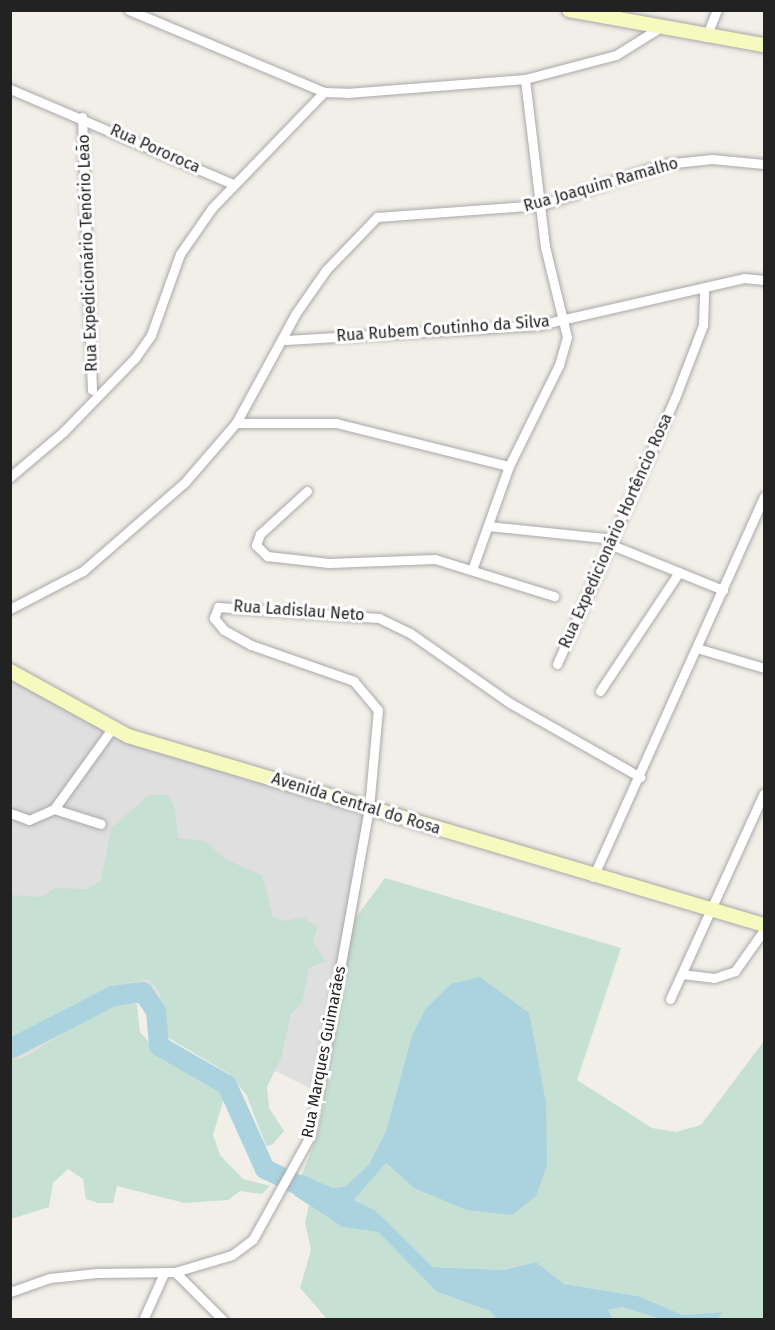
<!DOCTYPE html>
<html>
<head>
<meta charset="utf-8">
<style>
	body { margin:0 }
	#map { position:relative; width:775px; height:1330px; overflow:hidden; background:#f2efe9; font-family:"Fira Sans",sans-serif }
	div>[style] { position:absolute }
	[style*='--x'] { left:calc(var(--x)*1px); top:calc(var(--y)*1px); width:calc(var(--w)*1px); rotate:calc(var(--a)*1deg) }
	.residential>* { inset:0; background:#e0dfdf }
	.wetland>* { inset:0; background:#c6e0d4 }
	.water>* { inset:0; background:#aad3df }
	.river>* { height:20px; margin:-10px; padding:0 10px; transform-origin:10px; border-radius:10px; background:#aad3df }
	.roads { filter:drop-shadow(0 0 2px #a9a9a9) drop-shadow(0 0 2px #a9a9a9) }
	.street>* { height:9px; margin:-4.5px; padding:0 4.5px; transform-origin:4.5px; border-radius:4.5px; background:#fff }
	.secondary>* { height:14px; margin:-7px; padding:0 7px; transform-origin:7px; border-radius:7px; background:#f7fabf }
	span { translate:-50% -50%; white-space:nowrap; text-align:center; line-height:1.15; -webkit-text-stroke:6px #fff; paint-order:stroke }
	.street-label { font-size:16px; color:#222 }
	.frame { position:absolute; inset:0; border:12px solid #222; pointer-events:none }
</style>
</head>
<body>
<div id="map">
	<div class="residential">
		<i style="clip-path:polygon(10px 672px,109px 732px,373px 814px,326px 1096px,135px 1002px,11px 1066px)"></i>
	</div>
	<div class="wetland">
		<i style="clip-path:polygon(149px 795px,167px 795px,174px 805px,178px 838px,205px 841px,225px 859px,262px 875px,273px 917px,285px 921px,303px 917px,317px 927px,313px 942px,326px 961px,309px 968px,302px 1003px,291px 1014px,281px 1058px,267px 1087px,269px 1108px,284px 1131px,272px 1145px,266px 1146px,247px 1096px,231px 1075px,167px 1037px,159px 992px,148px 979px,114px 987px,11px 1041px,11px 895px,42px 897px,55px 888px,88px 889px,101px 880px,111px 828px)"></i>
		<i style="clip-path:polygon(385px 878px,621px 948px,577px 1080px,652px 1128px,676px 1132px,701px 1125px,764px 1041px,764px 1319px,718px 1319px,722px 1312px,683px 1315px,638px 1296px,564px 1284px,536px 1262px,503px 1270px,433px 1267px,375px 1210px,354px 1200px,386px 1163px,414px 1188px,545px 1128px,546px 1102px,533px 1040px,451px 984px,425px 1009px,412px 1035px,386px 1131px,369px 1164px,346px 1186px,333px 1188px,302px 1174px,318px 1134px,354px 920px)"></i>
		<i style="clip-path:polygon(119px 999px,137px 1004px,140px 1032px,166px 1062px,189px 1069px,225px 1095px,213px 1135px,220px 1155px,243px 1179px,270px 1186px,262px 1194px,240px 1191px,228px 1200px,185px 1203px,117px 1186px,113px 1203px,98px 1203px,86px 1199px,83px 1179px,68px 1169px,53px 1183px,49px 1207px,11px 1219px,11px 1060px,23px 1058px)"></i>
		<i style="clip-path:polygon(309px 1205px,342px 1227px,378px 1232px,437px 1292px,490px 1311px,497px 1319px,327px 1319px,300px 1288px,311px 1250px,305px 1223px)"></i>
		<i style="clip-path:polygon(622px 1307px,661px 1319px,613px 1319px,608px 1310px)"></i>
	</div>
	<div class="water">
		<i style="clip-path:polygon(480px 977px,529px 1013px,546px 1102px,547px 1165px,536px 1196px,512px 1215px,467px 1210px,414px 1188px,386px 1163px,354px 1200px,375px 1210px,433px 1267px,503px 1270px,536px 1262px,564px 1284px,638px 1296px,683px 1315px,722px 1312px,718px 1319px,661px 1319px,622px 1307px,608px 1310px,613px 1319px,497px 1319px,490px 1311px,437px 1292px,378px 1232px,342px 1227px,294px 1195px,302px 1174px,333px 1188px,346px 1186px,369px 1164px,386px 1131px,412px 1035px,425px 1009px,451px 984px)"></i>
	</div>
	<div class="river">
		<i style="--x:10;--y:1049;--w:116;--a:-27.2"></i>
		<i style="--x:113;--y:996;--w:30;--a:-8"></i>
		<i style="--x:143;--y:992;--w:23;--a:56"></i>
		<i style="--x:156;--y:1011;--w:35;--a:85"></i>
		<i style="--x:159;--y:1046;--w:78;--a:29.8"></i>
		<i style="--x:227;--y:1085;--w:92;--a:65.7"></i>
		<i style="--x:265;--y:1169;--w:62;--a:25.7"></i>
	</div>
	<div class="roads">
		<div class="street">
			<i style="--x:129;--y:10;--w:212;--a:22.8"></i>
			<i style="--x:324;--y:92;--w:23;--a:2"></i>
			<i style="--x:347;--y:93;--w:179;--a:-4.5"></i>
			<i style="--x:525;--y:79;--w:94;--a:-14.8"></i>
			<i style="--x:616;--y:55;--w:47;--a:-32"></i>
			<i style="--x:706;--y:37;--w:29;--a:-68"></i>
			<i style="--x:10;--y:89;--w:242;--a:23.1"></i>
			<i style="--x:82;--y:117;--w:273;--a:87.9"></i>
			<i style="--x:286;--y:340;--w:253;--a:-3.4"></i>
			<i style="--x:539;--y:325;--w:210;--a:-12.9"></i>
			<i style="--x:744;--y:278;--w:20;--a:6"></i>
			<i style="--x:236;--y:423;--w:100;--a:0"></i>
			<i style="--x:336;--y:423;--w:178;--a:14"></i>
			<i style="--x:10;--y:477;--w:70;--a:-40.3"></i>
			<i style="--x:63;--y:432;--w:103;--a:-45.8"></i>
			<i style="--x:135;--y:358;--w:28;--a:-55"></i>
			<i style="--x:151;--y:335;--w:86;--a:-70.3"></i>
			<i style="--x:180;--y:254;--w:56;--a:-55.2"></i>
			<i style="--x:212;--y:208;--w:161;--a:-46"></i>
			<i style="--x:307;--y:491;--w:64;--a:137.5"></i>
			<i style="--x:260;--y:534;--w:12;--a:110"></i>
			<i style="--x:256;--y:545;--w:16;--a:45"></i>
			<i style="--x:267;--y:556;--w:62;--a:6.4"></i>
			<i style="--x:329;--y:563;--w:106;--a:-2.2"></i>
			<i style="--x:435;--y:559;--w:125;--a:17.3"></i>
			<i style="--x:488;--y:526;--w:127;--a:5.9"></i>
			<i style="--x:612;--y:545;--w:120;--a:22.1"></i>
			<i style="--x:473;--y:567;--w:107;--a:-70.4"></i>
			<i style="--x:509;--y:466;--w:113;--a:-63.7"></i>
			<i style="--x:559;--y:365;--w:29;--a:-74"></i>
			<i style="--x:567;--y:337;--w:93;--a:-103.7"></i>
			<i style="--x:545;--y:247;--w:169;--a:-96.8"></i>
			<i style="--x:10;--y:609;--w:82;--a:-27.5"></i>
			<i style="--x:83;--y:571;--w:135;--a:-41.1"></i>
			<i style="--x:185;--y:482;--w:78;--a:-49.2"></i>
			<i style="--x:236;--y:423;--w:125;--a:-61.4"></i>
			<i style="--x:296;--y:313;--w:52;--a:-55.1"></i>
			<i style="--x:326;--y:270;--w:74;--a:-46.1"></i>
			<i style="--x:377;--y:217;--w:164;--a:-4.2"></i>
			<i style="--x:541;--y:205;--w:131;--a:-18.3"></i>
			<i style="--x:665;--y:164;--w:47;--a:-6.1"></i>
			<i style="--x:712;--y:159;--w:52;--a:5.5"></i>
			<i style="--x:697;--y:648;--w:70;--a:16.6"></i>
			<i style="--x:557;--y:664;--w:291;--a:-66.1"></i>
			<i style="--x:675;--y:398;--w:78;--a:-69"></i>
			<i style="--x:703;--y:325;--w:35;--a:-88"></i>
			<i style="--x:600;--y:691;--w:143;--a:-56.4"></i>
			<i style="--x:54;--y:809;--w:49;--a:17.7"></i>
			<i style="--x:10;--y:813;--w:20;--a:20"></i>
			<i style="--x:29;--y:820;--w:27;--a:-24"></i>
			<i style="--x:54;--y:809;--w:97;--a:-54.2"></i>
			<i style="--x:593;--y:877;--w:417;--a:-65.8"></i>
			<i style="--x:682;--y:974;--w:32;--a:7"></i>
			<i style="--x:714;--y:978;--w:22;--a:-18"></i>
			<i style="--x:735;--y:971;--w:50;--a:-54.7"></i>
			<i style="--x:670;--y:999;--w:226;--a:-65.5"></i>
			<i style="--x:175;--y:1272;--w:68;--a:45"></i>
			<i style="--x:10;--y:1292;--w:42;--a:-19.3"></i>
			<i style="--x:50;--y:1278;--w:47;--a:-6.1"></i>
			<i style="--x:97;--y:1273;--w:78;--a:-0.7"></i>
			<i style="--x:175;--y:1272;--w:59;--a:-16.6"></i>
			<i style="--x:232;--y:1255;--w:26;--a:-37"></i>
			<i style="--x:253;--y:1239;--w:118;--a:-61"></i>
			<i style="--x:310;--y:1136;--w:333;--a:-79.8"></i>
			<i style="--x:369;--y:808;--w:98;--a:-84.8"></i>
			<i style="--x:378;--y:710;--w:38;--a:-130"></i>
			<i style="--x:354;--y:681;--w:109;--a:-160.7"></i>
			<i style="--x:251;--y:645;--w:31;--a:-151"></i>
			<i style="--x:224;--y:630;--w:16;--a:-130"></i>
			<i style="--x:214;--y:618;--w:12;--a:-70"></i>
			<i style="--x:218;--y:607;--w:161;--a:3.9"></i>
			<i style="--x:379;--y:618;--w:34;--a:26"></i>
			<i style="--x:410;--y:633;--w:122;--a:35"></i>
			<i style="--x:510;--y:703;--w:150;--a:29.6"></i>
			<i style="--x:143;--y:1320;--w:51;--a:-65.9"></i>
		</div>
		<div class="secondary">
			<i style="--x:569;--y:10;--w:198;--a:10.2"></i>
			<i style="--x:10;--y:671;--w:135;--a:28.8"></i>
			<i style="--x:128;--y:736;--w:663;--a:16.55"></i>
		</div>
	</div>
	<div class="street-label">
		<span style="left:155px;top:149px;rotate:24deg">Rua Pororoca</span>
		<span style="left:601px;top:185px;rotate:-16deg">Rua Joaquim Ramalho</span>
		<span style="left:88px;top:253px;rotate:-92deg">Rua Expedicionário Tenório Leão</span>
		<span style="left:443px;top:329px;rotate:-4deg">Rua Rubem Coutinho da Silva</span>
		<span style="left:616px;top:531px;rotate:-66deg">Rua Expedicionário Hortêncio Rosa</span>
		<span style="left:299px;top:611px;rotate:4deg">Rua Ladislau Neto</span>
		<span style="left:356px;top:804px;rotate:17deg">Avenida Central do Rosa</span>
		<span style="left:324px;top:1052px;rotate:-79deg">Rua Marques Guimarães</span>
	</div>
	<div class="frame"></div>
</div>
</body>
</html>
